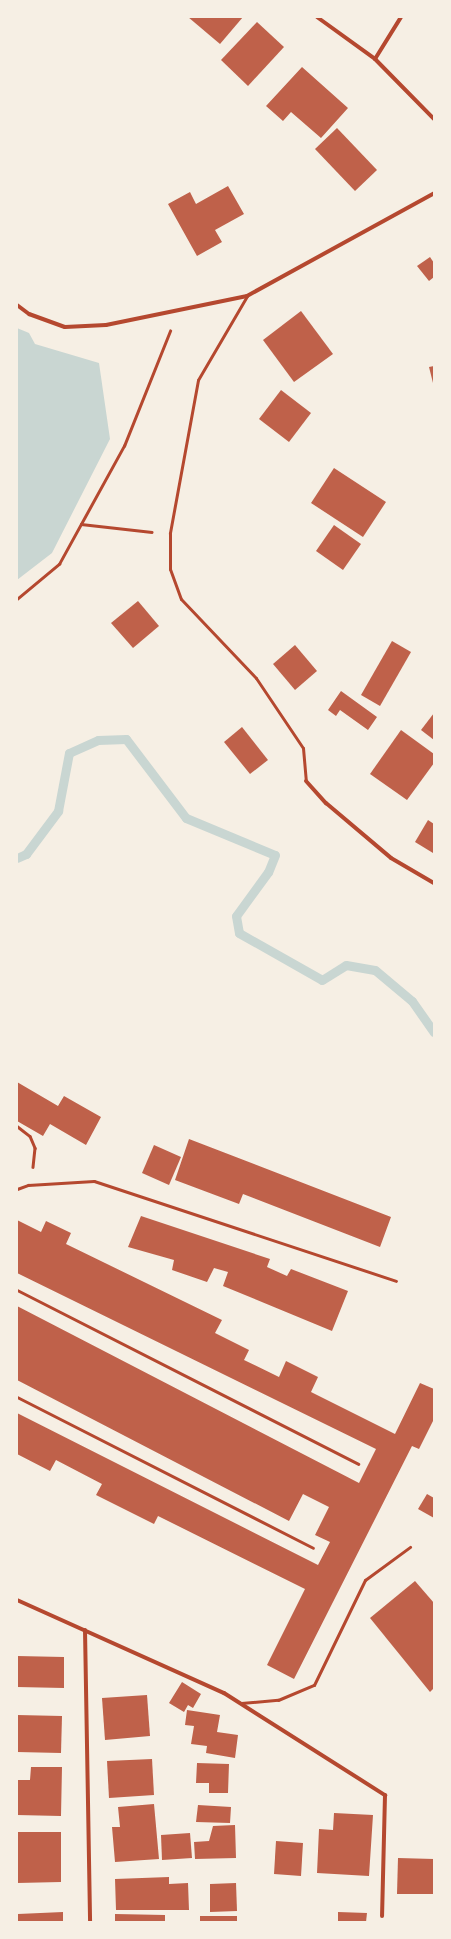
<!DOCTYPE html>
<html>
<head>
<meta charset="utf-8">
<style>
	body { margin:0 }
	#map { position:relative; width:451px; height:1939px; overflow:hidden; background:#f6efe4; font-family:Overpass,sans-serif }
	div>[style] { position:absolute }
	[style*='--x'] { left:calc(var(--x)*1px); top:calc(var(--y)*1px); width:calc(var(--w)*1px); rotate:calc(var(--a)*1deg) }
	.water>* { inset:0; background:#c9d6d2 }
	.stream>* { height:9px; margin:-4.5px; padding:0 4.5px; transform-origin:4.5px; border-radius:4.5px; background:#c9d6d2 }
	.building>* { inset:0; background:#bf614a }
	.path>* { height:2.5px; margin:-1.25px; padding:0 1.25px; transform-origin:1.25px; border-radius:1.25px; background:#b5482f }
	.service>* { height:3px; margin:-1.5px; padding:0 1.5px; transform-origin:1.5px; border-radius:1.5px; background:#b5482f }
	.minor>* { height:4px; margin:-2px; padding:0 2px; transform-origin:2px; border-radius:2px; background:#b5482f }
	span { translate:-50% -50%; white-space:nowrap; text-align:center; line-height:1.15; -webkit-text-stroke:3px #f6efe4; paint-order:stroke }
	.frame { position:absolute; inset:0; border:18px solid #f6efe4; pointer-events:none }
</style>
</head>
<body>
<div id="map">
	<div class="water">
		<i style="clip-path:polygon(17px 328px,29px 333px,35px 344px,99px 363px,110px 439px,52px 553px,17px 580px)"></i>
	</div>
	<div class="stream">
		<i style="--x:17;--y:858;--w:10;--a:-24"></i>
		<i style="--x:26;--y:854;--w:54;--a:-53.3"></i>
		<i style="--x:58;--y:811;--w:59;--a:-79.3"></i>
		<i style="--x:69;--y:753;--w:32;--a:-24"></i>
		<i style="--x:98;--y:740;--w:28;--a:-2"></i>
		<i style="--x:126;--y:739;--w:99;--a:52.8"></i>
		<i style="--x:186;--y:818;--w:96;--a:22.6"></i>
		<i style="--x:275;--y:855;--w:18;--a:112"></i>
		<i style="--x:268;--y:872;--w:54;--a:126"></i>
		<i style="--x:236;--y:916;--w:17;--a:80"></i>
		<i style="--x:239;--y:933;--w:95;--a:29.5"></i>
		<i style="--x:322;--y:980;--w:28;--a:-32"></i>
		<i style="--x:346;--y:965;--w:29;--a:10"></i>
		<i style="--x:375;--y:970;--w:48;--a:40"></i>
		<i style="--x:412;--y:1001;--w:38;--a:55"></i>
	</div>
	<div class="building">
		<i style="clip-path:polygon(188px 17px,243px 17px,220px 44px)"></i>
		<i style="clip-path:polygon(257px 22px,284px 47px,248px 86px,221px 60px)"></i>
		<i style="clip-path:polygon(302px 67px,348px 108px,321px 138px,291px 112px,283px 121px,266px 106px)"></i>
		<i style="clip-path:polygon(337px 128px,377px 170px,355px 191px,315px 149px)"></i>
		<i style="clip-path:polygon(228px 186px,244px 214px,215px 230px,222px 242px,197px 256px,168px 204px,190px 192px,196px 204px)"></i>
		<i style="clip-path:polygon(430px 257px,434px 263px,434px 277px,429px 281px,417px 266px)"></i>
		<i style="clip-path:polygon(301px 311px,333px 354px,294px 382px,263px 340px)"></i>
		<i style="clip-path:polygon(434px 366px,434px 383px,433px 383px,429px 367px)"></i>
		<i style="clip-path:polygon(281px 390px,311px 413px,289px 442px,259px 419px)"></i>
		<i style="clip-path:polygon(334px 468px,386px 502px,363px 537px,311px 503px)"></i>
		<i style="clip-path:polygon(334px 525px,361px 544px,343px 570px,316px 551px)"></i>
		<i style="clip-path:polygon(138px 601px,159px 626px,133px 648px,111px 623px)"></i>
		<i style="clip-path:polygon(392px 641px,411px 652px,380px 706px,361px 695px)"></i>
		<i style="clip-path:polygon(295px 645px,317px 671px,295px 690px,273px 664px)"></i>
		<i style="clip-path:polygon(341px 691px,377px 717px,368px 730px,340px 710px,336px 716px,328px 710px)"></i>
		<i style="clip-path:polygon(434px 713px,434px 740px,421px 730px)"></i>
		<i style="clip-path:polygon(242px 727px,268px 760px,250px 774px,224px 742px)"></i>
		<i style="clip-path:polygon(401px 730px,434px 754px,434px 763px,407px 800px,370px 774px)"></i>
		<i style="clip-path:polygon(428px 820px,434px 824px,433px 853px,415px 842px)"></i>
		<i style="clip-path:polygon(17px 1082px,58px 1106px,64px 1096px,101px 1117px,86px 1145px,50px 1124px,43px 1136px,17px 1121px)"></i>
		<i style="clip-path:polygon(189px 1139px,391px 1217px,380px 1247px,243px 1194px,239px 1204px,175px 1180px)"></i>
		<i style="clip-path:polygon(154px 1145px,181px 1157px,169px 1185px,142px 1173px)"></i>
		<i style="clip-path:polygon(141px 1216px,270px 1259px,267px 1267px,287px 1276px,291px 1269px,348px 1291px,332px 1331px,223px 1286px,228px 1272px,214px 1268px,207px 1282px,172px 1270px,174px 1260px,128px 1247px)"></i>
		<i style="clip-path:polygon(17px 1220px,41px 1232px,46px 1221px,71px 1233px,66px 1244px,222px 1320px,215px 1333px,249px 1350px,244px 1360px,279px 1377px,286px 1361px,318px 1377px,311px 1392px,395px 1434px,420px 1383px,434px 1389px,434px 1419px,419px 1449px,412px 1446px,294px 1679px,267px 1665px,305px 1589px,158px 1516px,154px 1524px,96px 1495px,102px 1484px,56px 1460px,50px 1471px,17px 1454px,17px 1413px,318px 1565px,330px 1542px,315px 1535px,329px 1507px,303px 1494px,289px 1521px,17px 1380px,17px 1306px,359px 1483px,376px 1449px,17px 1273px)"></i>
		<i style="clip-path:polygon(427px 1494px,434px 1498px,434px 1518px,418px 1509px)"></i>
		<i style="clip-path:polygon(415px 1581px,434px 1603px,434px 1688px,430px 1692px,370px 1618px)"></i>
		<i style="clip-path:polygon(17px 1656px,64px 1657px,64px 1688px,17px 1687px)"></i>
		<i style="clip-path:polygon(182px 1682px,201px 1694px,193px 1708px,188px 1705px,184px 1712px,169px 1703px)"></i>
		<i style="clip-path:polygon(147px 1695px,150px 1736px,105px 1740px,102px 1698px)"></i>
		<i style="clip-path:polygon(187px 1710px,220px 1715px,217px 1732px,238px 1735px,235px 1758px,206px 1753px,207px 1746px,191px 1744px,194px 1726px,185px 1725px)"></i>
		<i style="clip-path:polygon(17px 1715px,62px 1716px,61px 1753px,17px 1752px)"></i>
		<i style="clip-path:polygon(152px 1759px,154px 1795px,109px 1798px,107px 1761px)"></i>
		<i style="clip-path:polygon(197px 1763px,229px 1764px,228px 1793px,209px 1793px,209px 1783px,196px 1783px)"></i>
		<i style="clip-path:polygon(31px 1767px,62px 1767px,61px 1816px,17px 1815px,17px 1780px,30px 1780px)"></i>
		<i style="clip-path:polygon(154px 1804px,159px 1859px,115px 1862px,112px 1827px,120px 1827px,118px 1807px)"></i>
		<i style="clip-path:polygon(198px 1805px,231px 1807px,230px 1823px,196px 1822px)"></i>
		<i style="clip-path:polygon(334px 1813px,373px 1815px,369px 1876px,317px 1873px,319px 1829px,333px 1830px)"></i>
		<i style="clip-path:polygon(235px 1825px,236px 1858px,195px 1859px,194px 1842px,209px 1841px,213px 1826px)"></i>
		<i style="clip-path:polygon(17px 1832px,61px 1832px,61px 1882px,17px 1883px)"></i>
		<i style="clip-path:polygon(190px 1833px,192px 1858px,162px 1860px,161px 1835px)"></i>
		<i style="clip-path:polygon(276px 1841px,303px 1843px,301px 1876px,274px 1874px)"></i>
		<i style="clip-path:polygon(398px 1858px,434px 1859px,434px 1894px,397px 1894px)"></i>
		<i style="clip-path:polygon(169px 1877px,169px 1884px,188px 1883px,189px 1910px,116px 1910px,115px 1879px)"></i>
		<i style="clip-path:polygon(236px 1883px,237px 1911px,210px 1912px,210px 1884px)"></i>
		<i style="clip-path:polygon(63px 1912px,63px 1922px,18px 1922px,18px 1914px)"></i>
		<i style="clip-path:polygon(338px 1912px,367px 1913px,366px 1922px,338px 1922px)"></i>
		<i style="clip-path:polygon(115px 1914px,165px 1915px,165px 1922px,115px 1922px)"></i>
		<i style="clip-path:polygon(200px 1916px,237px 1916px,237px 1922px,200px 1922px)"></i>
	</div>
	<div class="path">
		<i style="--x:81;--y:524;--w:71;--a:6.4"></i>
		<i style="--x:17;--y:599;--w:55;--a:-39.8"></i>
		<i style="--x:59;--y:564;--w:135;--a:-61.2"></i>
		<i style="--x:124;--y:446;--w:124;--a:-68.2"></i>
		<i style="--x:17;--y:1126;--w:16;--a:38"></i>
		<i style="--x:30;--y:1136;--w:13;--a:67"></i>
		<i style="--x:35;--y:1148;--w:19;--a:96"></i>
	</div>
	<div class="service">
		<i style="--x:247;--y:296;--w:97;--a:120.3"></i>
		<i style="--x:198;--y:380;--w:156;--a:100.4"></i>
		<i style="--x:170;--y:533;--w:36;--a:90"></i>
		<i style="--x:170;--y:569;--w:32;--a:70"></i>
		<i style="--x:181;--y:599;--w:109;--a:46.5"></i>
		<i style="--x:256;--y:678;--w:84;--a:56.1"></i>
		<i style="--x:303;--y:748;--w:33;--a:85"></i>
		<i style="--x:17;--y:1189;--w:12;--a:-20"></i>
		<i style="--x:28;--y:1185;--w:66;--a:-3.5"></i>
		<i style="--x:94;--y:1181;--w:318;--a:18.3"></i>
		<i style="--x:17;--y:1290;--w:383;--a:27"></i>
		<i style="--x:17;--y:1397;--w:332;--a:27"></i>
		<i style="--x:241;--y:1703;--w:37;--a:-5"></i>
		<i style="--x:278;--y:1700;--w:39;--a:-23"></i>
		<i style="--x:314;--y:1685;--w:117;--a:-64.1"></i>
		<i style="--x:365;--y:1580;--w:56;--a:-36.3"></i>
	</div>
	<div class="minor">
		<i style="--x:317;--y:17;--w:72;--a:35.9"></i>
		<i style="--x:375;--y:59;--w:84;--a:45.5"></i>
		<i style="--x:375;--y:59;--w:49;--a:-58.2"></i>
		<i style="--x:17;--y:305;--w:15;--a:37"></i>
		<i style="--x:29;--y:314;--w:38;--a:20"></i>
		<i style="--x:65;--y:327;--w:41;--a:-2.8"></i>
		<i style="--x:106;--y:325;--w:144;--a:-11.6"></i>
		<i style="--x:247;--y:296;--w:213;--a:-28.8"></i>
		<i style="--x:306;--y:781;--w:30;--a:48"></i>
		<i style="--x:326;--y:803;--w:85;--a:40.2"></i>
		<i style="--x:391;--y:858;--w:50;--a:30.2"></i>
		<i style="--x:17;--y:1600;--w:227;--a:24.2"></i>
		<i style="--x:224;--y:1693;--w:191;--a:32.4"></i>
		<i style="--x:385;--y:1795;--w:121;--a:91.4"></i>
		<i style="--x:85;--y:1630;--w:292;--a:89"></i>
	</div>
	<div class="frame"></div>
</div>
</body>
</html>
